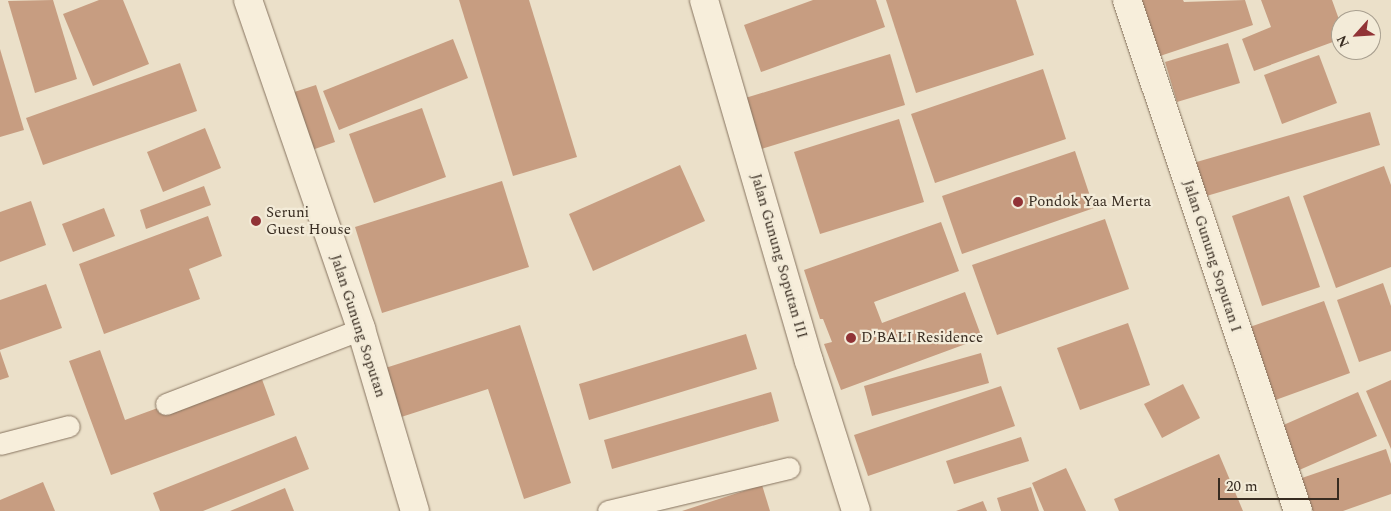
<!DOCTYPE html>
<html>
<head>
<meta charset="utf-8">
<style>
	body { margin:0 }
	#map { position:relative; width:1391px; height:511px; overflow:hidden; background:#ebe0c9; font-family:Spectral,serif }
	div>[style] { position:absolute }
	[style*='--x'] { left:calc(var(--x)*1px); top:calc(var(--y)*1px); width:calc(var(--w)*1px); rotate:calc(var(--a)*1deg) }
	.building>* { inset:0; background:#c79d81 }
	.roads { filter:drop-shadow(0 0 1px #86735f) drop-shadow(0 0 1px #86735f) }
	.lane>* { height:21px; margin:-10.5px; padding:0 10.5px; transform-origin:10.5px; border-radius:10.5px; background:#f7eedb }
	.street>* { height:28px; margin:-14px; padding:0 14px; transform-origin:14px; border-radius:14px; background:#f7eedb }
	.dots>* { width:14px; height:14px; translate:-50% -50%; box-sizing:border-box; border:2px solid #f3ebd8; border-radius:50% }
	span { translate:-50% -50%; white-space:nowrap; text-align:center; line-height:1.15; -webkit-text-stroke:4.5px #f3ebd8; paint-order:stroke }
	.poi-label { font-size:15px; color:#382c21 }
	.left { translate:0 -50%; text-align:left }
	.street-label { font-size:15px; color:#382c21 }
	.north { position:absolute; left:1331px; top:10px; width:50px; height:50px; box-sizing:border-box; background:#f3ebd8; border:1px solid #a89f8f; border-radius:50%; rotate:244deg; font-size:14px; font-weight:700; line-height:20px; text-align:center; color:#382c21 }
	.north::after { content:''; display:block; margin:auto; width:18px; height:22px; background:#913336; clip-path:polygon(50% 0,100% 100%,50% 72%,0 100%) }
	.scale { position:absolute; left:1218px; top:478px; width:121px; height:22px; box-sizing:border-box; border:2px solid #382c21; border-top:0; padding-left:6px; font-size:15px; line-height:18px; white-space:nowrap; color:#382c21; -webkit-text-stroke:4px #f3ebd8; paint-order:stroke }
</style>
</head>
<body>
<div id="map">
	<div class="building">
		<i style="clip-path:polygon(53px 0,77px 79px,35px 93px,8px 1px)"></i>
		<i style="clip-path:polygon(99px 0,123px 0,149px 64px,93px 86px,63px 14px)"></i>
		<i style="clip-path:polygon(459px 0,529px 0,577px 157px,513px 176px)"></i>
		<i style="clip-path:polygon(813px 0,876px 0,885px 27px,761px 72px,744px 25px)"></i>
		<i style="clip-path:polygon(886px 0,1016px 0,1034px 55px,916px 93px)"></i>
		<i style="clip-path:polygon(1141px 0,1183px 0,1184px 2px,1245px 0,1253px 25px,1160px 56px)"></i>
		<i style="clip-path:polygon(1261px 0,1332px 0,1341px 25px,1341px 39px,1254px 71px,1242px 39px,1271px 27px)"></i>
		<i style="clip-path:polygon(453px 39px,468px 78px,339px 130px,323px 91px)"></i>
		<i style="clip-path:polygon(1228px 43px,1240px 83px,1177px 102px,1165px 62px)"></i>
		<i style="clip-path:polygon(0 49px,24px 130px,0 137px)"></i>
		<i style="clip-path:polygon(890px 54px,905px 105px,758px 150px,742px 99px)"></i>
		<i style="clip-path:polygon(1319px 55px,1337px 103px,1282px 124px,1264px 75px)"></i>
		<i style="clip-path:polygon(180px 63px,197px 111px,43px 165px,26px 118px)"></i>
		<i style="clip-path:polygon(1043px 69px,1066px 139px,935px 183px,911px 114px)"></i>
		<i style="clip-path:polygon(316px 85px,335px 142px,309px 151px,288px 94px)"></i>
		<i style="clip-path:polygon(422px 108px,446px 177px,374px 203px,349px 134px)"></i>
		<i style="clip-path:polygon(1370px 112px,1380px 145px,1203px 197px,1193px 163px)"></i>
		<i style="clip-path:polygon(899px 119px,924px 202px,820px 234px,794px 152px)"></i>
		<i style="clip-path:polygon(205px 128px,221px 168px,163px 192px,147px 152px)"></i>
		<i style="clip-path:polygon(1075px 151px,1094px 208px,962px 254px,942px 196px)"></i>
		<i style="clip-path:polygon(680px 165px,705px 221px,593px 271px,569px 214px)"></i>
		<i style="clip-path:polygon(1384px 166px,1391px 185px,1391px 267px,1336px 288px,1303px 196px)"></i>
		<i style="clip-path:polygon(502px 181px,529px 267px,382px 313px,355px 227px)"></i>
		<i style="clip-path:polygon(204px 186px,211px 205px,146px 229px,140px 210px)"></i>
		<i style="clip-path:polygon(1289px 196px,1320px 287px,1262px 306px,1232px 216px)"></i>
		<i style="clip-path:polygon(31px 201px,46px 245px,0 262px,0 212px)"></i>
		<i style="clip-path:polygon(104px 208px,115px 236px,73px 252px,62px 224px)"></i>
		<i style="clip-path:polygon(208px 216px,222px 256px,189px 269px,200px 299px,104px 334px,79px 264px)"></i>
		<i style="clip-path:polygon(1105px 219px,1129px 289px,997px 335px,972px 265px)"></i>
		<i style="clip-path:polygon(941px 222px,959px 271px,874px 302px,882px 323px,965px 292px,982px 338px,841px 390px,824px 344px,832px 342px,823px 319px,820px 319px,804px 270px)"></i>
		<i style="clip-path:polygon(1383px 283px,1391px 306px,1391px 351px,1359px 362px,1337px 300px)"></i>
		<i style="clip-path:polygon(46px 284px,62px 328px,0 350px,0 300px)"></i>
		<i style="clip-path:polygon(1324px 301px,1350px 373px,1270px 402px,1244px 329px)"></i>
		<i style="clip-path:polygon(1128px 323px,1150px 385px,1080px 410px,1057px 348px)"></i>
		<i style="clip-path:polygon(520px 325px,571px 483px,524px 499px,488px 389px,395px 419px,379px 370px)"></i>
		<i style="clip-path:polygon(746px 334px,757px 369px,589px 420px,579px 384px)"></i>
		<i style="clip-path:polygon(100px 350px,125px 420px,259px 371px,275px 415px,111px 475px,69px 361px)"></i>
		<i style="clip-path:polygon(0 351px,9px 377px,0 380px)"></i>
		<i style="clip-path:polygon(981px 353px,989px 383px,872px 416px,864px 386px)"></i>
		<i style="clip-path:polygon(1391px 380px,1391px 449px,1366px 391px)"></i>
		<i style="clip-path:polygon(1183px 384px,1200px 418px,1162px 438px,1144px 404px)"></i>
		<i style="clip-path:polygon(1001px 386px,1015px 426px,868px 476px,854px 435px)"></i>
		<i style="clip-path:polygon(771px 392px,779px 421px,612px 469px,604px 440px)"></i>
		<i style="clip-path:polygon(1358px 392px,1377px 436px,1297px 471px,1279px 427px)"></i>
		<i style="clip-path:polygon(296px 436px,309px 469px,203px 511px,160px 511px,153px 493px)"></i>
		<i style="clip-path:polygon(1021px 437px,1029px 461px,954px 484px,946px 461px)"></i>
		<i style="clip-path:polygon(1386px 449px,1391px 464px,1391px 494px,1343px 511px,1311px 511px,1299px 479px)"></i>
		<i style="clip-path:polygon(1219px 454px,1243px 511px,1119px 511px,1114px 499px)"></i>
		<i style="clip-path:polygon(1066px 468px,1086px 511px,1044px 511px,1032px 483px)"></i>
		<i style="clip-path:polygon(43px 482px,55px 511px,0 511px,0 500px)"></i>
		<i style="clip-path:polygon(762px 485px,770px 511px,682px 511px)"></i>
		<i style="clip-path:polygon(1031px 487px,1039px 511px,1001px 511px,997px 498px)"></i>
		<i style="clip-path:polygon(285px 488px,294px 511px,230px 511px)"></i>
		<i style="clip-path:polygon(983px 501px,987px 511px,956px 511px)"></i>
	</div>
	<div class="roads">
		<div class="lane">
			<i style="--x:166;--y:404;--w:209;--a:-21"></i>
			<i style="--x:0;--y:444;--w:71;--a:-14.6"></i>
			<i style="--x:608;--y:511;--w:186;--a:-13.4"></i>
		</div>
		<div class="street">
			<i style="--x:248;--y:0;--w:348;--a:71"></i>
			<i style="--x:361;--y:329;--w:190;--a:73.5"></i>
			<i style="--x:704;--y:0;--w:376;--a:73.8"></i>
			<i style="--x:809;--y:361;--w:157;--a:72.6"></i>
			<i style="--x:1127;--y:0;--w:539;--a:71.5"></i>
		</div>
	</div>
	<div class="dots">
		<i style="left:1018px;top:202px;background:#913336"></i>
		<i style="left:256px;top:221px;background:#913336"></i>
		<i style="left:851px;top:338px;background:#913336"></i>
	</div>
	<div class="poi-label">
		<span class="left" style="left:1028px;top:202px">Pondok Yaa Merta</span>
		<span class="left" style="left:266px;top:221px">Seruni<br>Guest House</span>
		<span class="left" style="left:861px;top:338px">D'BALI Residence</span>
	</div>
	<div class="street-label">
		<span style="left:779px;top:256px;rotate:74deg">Jalan Gunung Soputan III</span>
		<span style="left:1212px;top:256px;rotate:72deg">Jalan Gunung Soputan I</span>
		<span style="left:358px;top:326px;rotate:72deg">Jalan Gunung Soputan</span>
	</div>
	<div class="north">N</div>
	<div class="scale">20 m</div>
</div>
</body>
</html>
